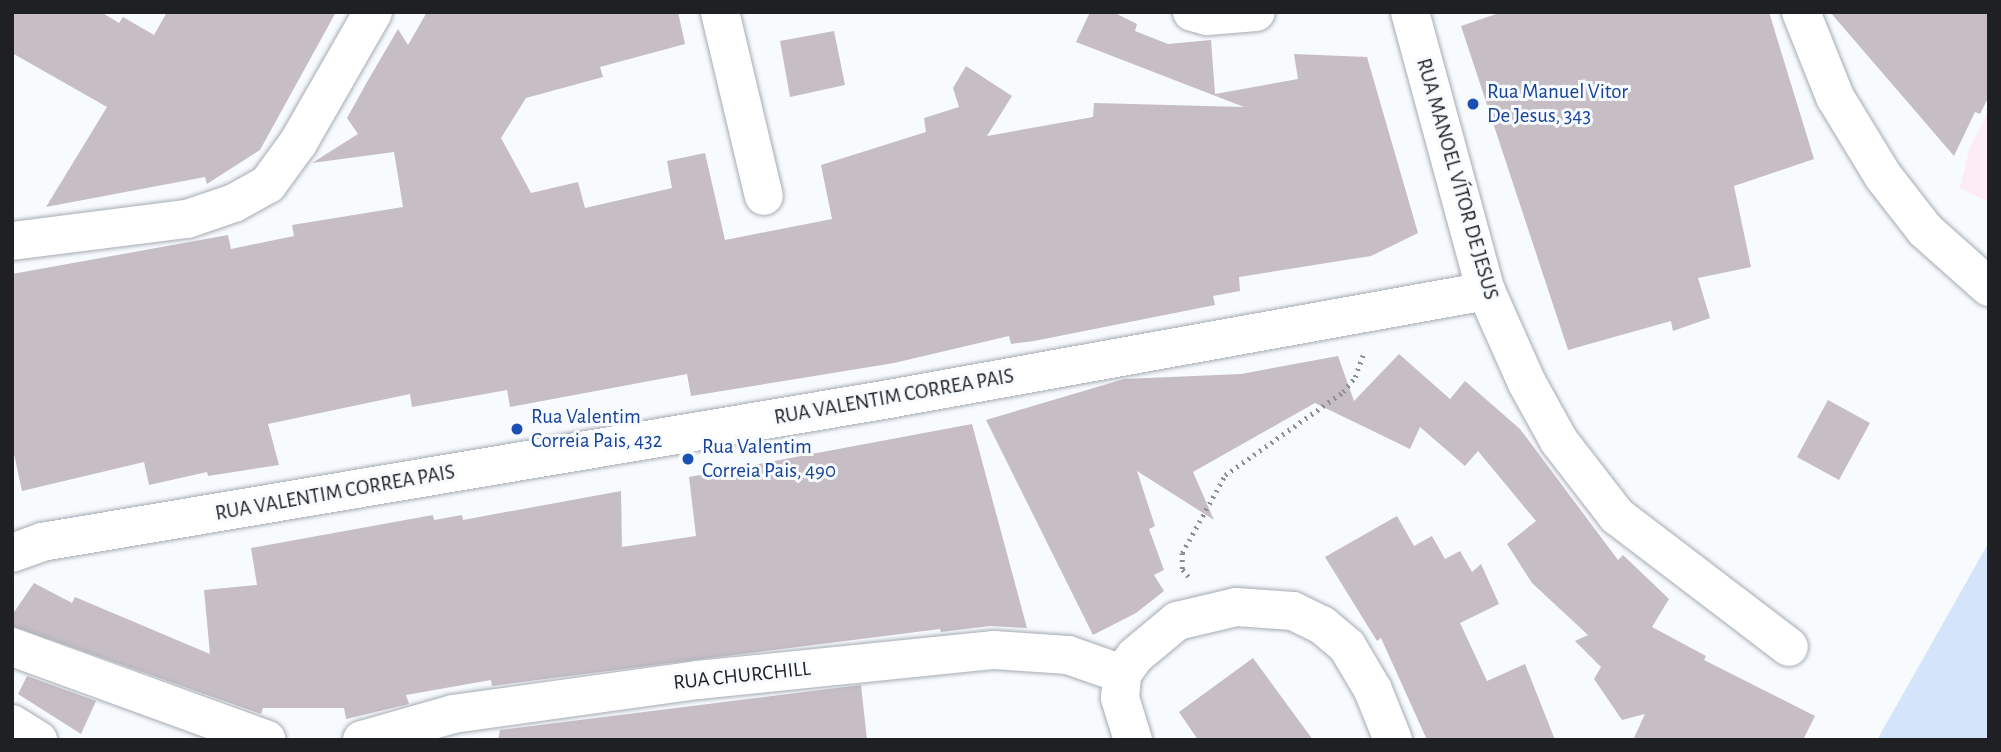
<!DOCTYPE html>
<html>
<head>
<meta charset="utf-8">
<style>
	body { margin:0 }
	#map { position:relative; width:2001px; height:752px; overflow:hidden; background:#f8fbfe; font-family:"Alegreya Sans",sans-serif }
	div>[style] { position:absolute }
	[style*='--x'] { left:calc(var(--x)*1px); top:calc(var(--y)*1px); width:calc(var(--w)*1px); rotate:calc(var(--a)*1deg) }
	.education>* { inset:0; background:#fdebf5 }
	.green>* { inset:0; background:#d3e4fb }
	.building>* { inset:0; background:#c6bdc5 }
	.path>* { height:4.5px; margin-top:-2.25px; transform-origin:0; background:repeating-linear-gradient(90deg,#8b8d91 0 2px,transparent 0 7px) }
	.roads { filter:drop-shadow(0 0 2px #a5abb4) drop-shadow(0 0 2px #a5abb4) }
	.minor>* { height:38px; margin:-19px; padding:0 19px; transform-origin:19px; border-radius:19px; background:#fff }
	.major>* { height:38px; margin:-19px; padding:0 19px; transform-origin:19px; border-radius:19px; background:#fff }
	.dots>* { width:19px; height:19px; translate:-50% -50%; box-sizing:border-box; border:4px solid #f8fbfe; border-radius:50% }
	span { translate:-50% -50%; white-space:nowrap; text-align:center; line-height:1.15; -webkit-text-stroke:6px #f8fbfe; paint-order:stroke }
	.transit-label { font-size:21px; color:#164399 }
	.left { translate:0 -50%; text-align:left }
	.street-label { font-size:21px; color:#1e2024 }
	.frame { position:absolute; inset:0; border:14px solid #1e2024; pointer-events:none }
</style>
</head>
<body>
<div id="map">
	<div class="education">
		<i style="clip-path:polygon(1989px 110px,1989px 202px,1960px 188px,1970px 147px)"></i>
	</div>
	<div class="green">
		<i style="clip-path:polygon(1989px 542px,1989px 740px,1877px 740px)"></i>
	</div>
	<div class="building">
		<i style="clip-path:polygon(12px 12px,101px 12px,119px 23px,123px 17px,154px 35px,167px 12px,336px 12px,260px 150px,207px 184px,205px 177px,46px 207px,107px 107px,12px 53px)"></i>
		<i style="clip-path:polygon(427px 12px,678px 12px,685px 44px,600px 67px,603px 77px,526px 98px,501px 138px,531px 193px,578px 182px,585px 208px,672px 188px,667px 161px,705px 153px,725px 240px,832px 219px,821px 165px,926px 132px,924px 118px,959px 107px,953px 88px,966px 66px,1012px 96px,987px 136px,1093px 117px,1094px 103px,1244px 107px,1076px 42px,1090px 12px,1113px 12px,1137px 24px,1135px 31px,1168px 44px,1211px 40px,1215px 94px,1298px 79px,1294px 54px,1367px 57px,1418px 233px,1371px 256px,1239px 277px,1240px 291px,1213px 296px,1215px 305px,1034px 341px,1011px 344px,1009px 336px,894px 363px,691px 396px,687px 374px,510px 407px,507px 390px,412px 407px,410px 394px,268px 424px,279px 465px,208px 476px,207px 472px,149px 485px,144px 462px,22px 491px,12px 445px,12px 274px,228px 235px,231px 249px,294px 236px,292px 225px,403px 207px,394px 152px,312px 163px,358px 134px,347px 118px,367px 82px,398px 29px,408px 45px)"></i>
		<i style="clip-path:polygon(1502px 12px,1769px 12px,1814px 159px,1734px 186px,1751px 267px,1698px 278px,1710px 318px,1673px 331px,1671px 321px,1568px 350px,1461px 26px)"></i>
		<i style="clip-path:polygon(1830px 12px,1989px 12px,1989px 96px,1980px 114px,1975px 112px,1954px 156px)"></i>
		<i style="clip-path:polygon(834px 31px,845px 85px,790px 97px,780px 41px)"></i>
		<i style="clip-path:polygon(1399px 354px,1450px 399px,1465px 381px,1520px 429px,1618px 560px,1623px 555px,1669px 599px,1652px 627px,1706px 656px,1704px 660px,1815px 716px,1803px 740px,1633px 740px,1645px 714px,1622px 720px,1594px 679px,1601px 667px,1575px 641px,1588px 635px,1532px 583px,1507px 544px,1536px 521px,1478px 451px,1465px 466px,1420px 427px,1410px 449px,1315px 403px,1193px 472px,1214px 520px,1137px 471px,1155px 526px,1149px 529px,1164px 570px,1154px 575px,1164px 591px,1136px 613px,1093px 635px,986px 420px,1124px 379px,1241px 374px,1338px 356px,1354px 401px)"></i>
		<i style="clip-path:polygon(1828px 400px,1870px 423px,1839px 480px,1797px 457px)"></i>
		<i style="clip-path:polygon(972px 424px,1027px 628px,990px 626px,941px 632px,940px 629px,507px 684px,492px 686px,491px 680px,406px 695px,409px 704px,346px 719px,344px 708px,263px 708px,261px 714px,12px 626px,12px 615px,34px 583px,72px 603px,75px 597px,210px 654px,204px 590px,257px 585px,251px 548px,433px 515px,434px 520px,462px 515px,463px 520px,621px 491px,622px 547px,696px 536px,689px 477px)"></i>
		<i style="clip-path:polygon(1397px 516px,1414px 546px,1432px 536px,1445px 559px,1460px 551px,1472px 572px,1481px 564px,1499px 604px,1460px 623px,1487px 681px,1525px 664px,1555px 740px,1427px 740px,1381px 638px,1377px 641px,1325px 557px)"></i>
		<i style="clip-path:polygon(1253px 658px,1313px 740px,1198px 740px,1179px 712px)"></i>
		<i style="clip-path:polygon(27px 676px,96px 701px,81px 734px,18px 694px)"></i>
		<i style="clip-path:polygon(861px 685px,867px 740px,498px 740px,500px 730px)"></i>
	</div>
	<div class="path">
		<i style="--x:1188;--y:577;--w:10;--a:-127"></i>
		<i style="--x:1182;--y:569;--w:16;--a:-90"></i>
		<i style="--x:1182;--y:553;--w:89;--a:-61.1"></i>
		<i style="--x:1225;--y:475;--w:144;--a:-35.1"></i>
		<i style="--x:1343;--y:392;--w:19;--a:-51"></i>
		<i style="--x:1355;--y:377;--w:27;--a:-70"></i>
	</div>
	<div class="roads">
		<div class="minor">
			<i style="--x:720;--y:12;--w:189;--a:76.6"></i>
			<i style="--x:1192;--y:12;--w:16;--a:15"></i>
			<i style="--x:1207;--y:16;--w:49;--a:-4.7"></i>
			<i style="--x:1410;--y:12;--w:289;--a:74.8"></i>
			<i style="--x:1486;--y:291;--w:101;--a:66"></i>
			<i style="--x:1527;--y:383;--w:66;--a:61.1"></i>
			<i style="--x:1559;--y:441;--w:95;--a:52.3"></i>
			<i style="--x:1617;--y:516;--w:216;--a:37.3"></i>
			<i style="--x:1801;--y:12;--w:92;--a:68.2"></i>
			<i style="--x:1835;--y:97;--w:92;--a:58.7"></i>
			<i style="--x:1883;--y:176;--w:68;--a:52.1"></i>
			<i style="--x:1925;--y:230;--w:86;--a:41.7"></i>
			<i style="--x:12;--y:241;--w:176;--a:-7.2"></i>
			<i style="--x:187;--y:219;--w:50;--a:-18.8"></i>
			<i style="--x:234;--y:203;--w:39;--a:-29"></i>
			<i style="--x:268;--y:184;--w:51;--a:-53.8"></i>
			<i style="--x:298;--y:143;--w:151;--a:-60.2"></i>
			<i style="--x:12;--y:553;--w:32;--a:-20"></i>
			<i style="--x:42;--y:542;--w:859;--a:-9.58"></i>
			<i style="--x:889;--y:399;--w:607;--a:-10.25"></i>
			<i style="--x:12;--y:647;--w:271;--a:20"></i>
			<i style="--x:362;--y:740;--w:95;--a:-15.9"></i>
			<i style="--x:453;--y:714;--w:247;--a:-7.9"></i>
			<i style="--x:698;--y:680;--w:298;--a:-5.8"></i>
			<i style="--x:994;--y:650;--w:74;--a:3.9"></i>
			<i style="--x:1068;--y:655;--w:57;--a:19.4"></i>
			<i style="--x:1133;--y:740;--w:44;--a:-107.2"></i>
			<i style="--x:1120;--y:698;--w:24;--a:-85"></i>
			<i style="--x:1122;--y:674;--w:22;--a:-54"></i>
			<i style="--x:1135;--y:656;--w:55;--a:-39.8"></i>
			<i style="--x:1177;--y:621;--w:61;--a:-13.3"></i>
			<i style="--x:1236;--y:607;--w:57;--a:4"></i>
			<i style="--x:1293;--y:611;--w:32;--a:26"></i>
			<i style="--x:1322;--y:625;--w:33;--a:40"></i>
			<i style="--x:1347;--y:646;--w:51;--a:59.4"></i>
			<i style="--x:1373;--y:690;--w:54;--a:68.2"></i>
		</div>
		<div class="major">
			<i style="--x:12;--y:724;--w:31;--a:32"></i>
		</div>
	</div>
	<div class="dots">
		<i style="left:1473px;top:104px;background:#1a4fb4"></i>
		<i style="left:517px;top:429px;background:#1a4fb4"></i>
		<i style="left:688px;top:459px;background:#1a4fb4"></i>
	</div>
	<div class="transit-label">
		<span class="left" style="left:1487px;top:104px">Rua Manuel Vitor<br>De Jesus, 343</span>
		<span class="left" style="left:531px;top:429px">Rua Valentim<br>Correia Pais, 432</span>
		<span class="left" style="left:702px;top:459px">Rua Valentim<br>Correia Pais, 490</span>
	</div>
	<div class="street-label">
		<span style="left:1457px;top:179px;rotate:74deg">RUA MANOEL VÍTOR DE JESUS</span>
		<span style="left:894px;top:397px;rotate:-10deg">RUA VALENTIM CORREA PAIS</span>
		<span style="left:335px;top:493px;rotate:-10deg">RUA VALENTIM CORREA PAIS</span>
		<span style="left:742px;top:676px;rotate:-6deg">RUA CHURCHILL</span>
	</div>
	<div class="frame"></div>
</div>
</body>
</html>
